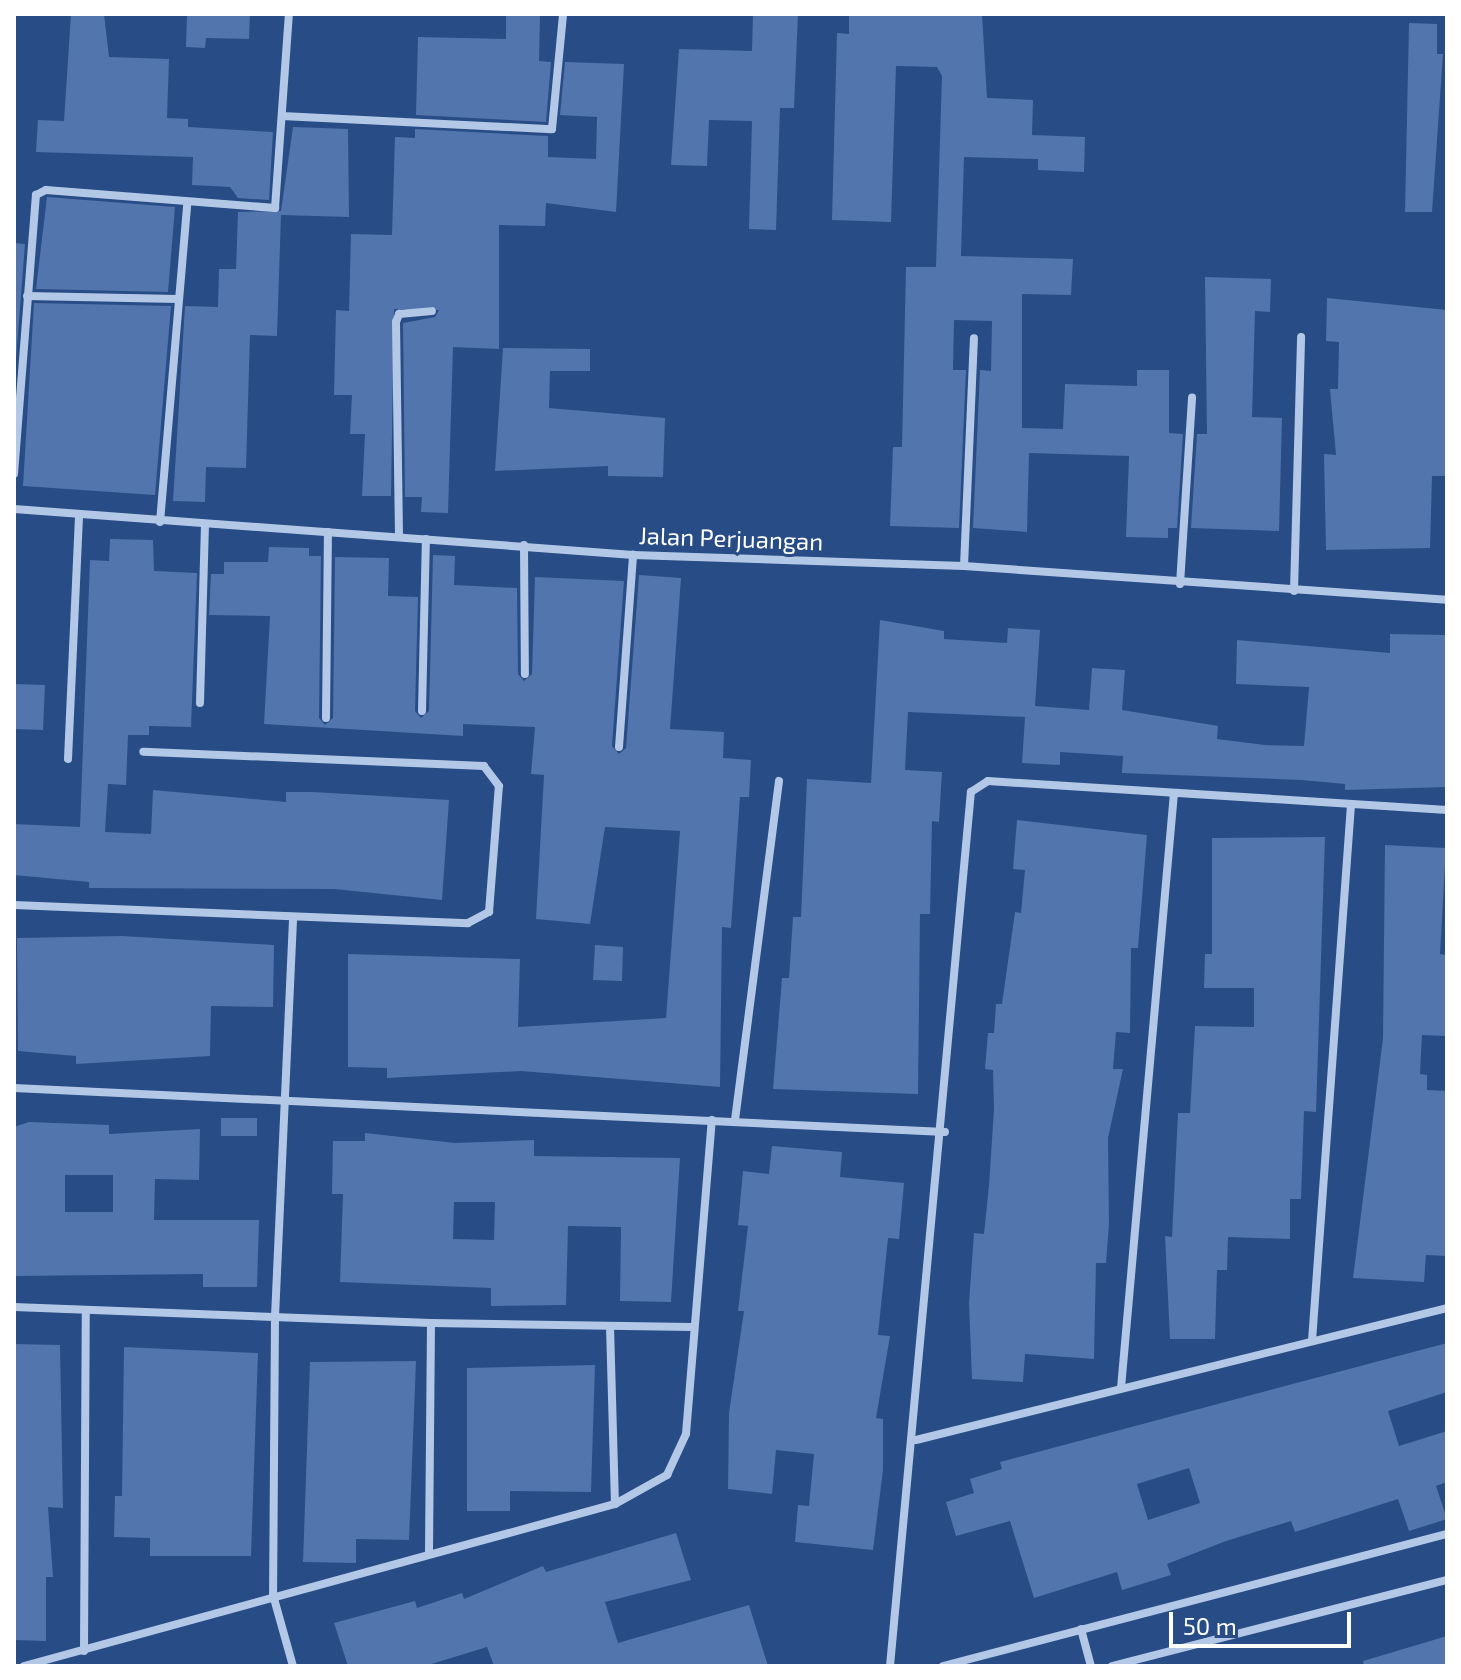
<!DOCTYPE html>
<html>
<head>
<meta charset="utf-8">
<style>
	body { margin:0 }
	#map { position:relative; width:1461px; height:1680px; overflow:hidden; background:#284c85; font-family:"Exo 2",sans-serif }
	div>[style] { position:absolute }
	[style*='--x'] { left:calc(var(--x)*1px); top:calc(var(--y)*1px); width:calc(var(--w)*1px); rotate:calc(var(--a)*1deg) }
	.building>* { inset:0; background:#5175ac }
	.street>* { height:8px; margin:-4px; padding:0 4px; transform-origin:4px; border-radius:4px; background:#b3c8e7 }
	span { translate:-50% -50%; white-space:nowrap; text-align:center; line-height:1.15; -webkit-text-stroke:6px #284c85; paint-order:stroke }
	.street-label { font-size:24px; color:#fff }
	.frame { position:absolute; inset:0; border:16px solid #fff; pointer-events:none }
	.scale { position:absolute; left:1169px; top:1612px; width:182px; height:36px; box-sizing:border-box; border:4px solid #fff; border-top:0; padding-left:10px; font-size:24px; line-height:28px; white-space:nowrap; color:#fff; -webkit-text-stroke:6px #284c85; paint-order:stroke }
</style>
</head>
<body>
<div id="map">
	<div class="building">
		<i style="clip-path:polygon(71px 14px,104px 14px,109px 57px,169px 59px,167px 118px,188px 119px,188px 127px,273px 132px,269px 200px,238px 198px,230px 187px,192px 185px,193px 157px,36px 152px,38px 120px,64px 121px)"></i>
		<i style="clip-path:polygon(187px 14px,250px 14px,249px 39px,206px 38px,205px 48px,186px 47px)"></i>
		<i style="clip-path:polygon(506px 14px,540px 14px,539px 61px,551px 62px,546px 122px,416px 115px,418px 37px,506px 39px)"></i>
		<i style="clip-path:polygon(753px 14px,798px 14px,794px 108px,780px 108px,776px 230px,749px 229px,752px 121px,709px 120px,707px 166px,671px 165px,679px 49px,752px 51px)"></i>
		<i style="clip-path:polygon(849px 14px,982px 14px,987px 98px,1033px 100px,1032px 135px,1085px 137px,1084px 172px,1038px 170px,1038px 159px,964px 157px,961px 256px,1073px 259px,1071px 295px,1022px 294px,1022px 428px,1063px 429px,1065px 384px,1137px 386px,1137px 370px,1169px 370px,1169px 433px,1183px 434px,1177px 528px,1168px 528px,1168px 538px,1126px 537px,1129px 456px,1029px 453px,1027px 532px,973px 528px,980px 370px,991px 371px,992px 321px,954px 320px,953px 370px,966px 370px,959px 528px,890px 526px,893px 447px,902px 447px,906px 267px,936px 267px,942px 76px,937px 67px,896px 66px,891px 222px,832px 220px,837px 33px,849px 34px)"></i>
		<i style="clip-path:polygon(1409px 23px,1437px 24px,1437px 54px,1443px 54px,1432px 212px,1405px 212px)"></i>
		<i style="clip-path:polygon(565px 62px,624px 64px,616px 212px,546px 203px,545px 226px,499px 225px,499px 349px,453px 347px,448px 513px,421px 512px,422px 497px,405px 497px,403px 323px,435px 317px,439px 310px,394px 309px,391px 496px,362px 496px,365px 434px,350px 434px,352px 395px,334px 395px,336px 310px,349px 311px,351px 234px,392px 235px,395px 137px,415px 138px,415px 129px,548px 136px,548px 157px,596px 159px,597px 117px,560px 115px)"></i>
		<i style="clip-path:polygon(293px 127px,348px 129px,349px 217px,281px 215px,277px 336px,250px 335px,246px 468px,206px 467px,205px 502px,173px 501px,185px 306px,218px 307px,219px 269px,236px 269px,238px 212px,281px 211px)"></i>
		<i style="clip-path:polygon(47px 197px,175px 207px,168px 292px,36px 289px)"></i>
		<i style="clip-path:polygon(14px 243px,25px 244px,14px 385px)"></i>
		<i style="clip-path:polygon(1205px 277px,1271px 279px,1270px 312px,1255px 311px,1252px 417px,1282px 418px,1279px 531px,1191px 528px,1197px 434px,1207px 434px)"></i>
		<i style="clip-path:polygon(1327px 298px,1447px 310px,1447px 476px,1432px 476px,1430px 548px,1326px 550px,1324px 454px,1336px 455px,1330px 389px,1338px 389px,1339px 342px,1326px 341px)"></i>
		<i style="clip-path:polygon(34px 303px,171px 306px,155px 495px,23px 486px)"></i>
		<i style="clip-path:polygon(503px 348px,590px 349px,590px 371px,550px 371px,549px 408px,665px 418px,663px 477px,608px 476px,608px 466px,495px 471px)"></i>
		<i style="clip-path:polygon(110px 539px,153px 540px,154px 571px,197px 573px,191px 727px,149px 726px,149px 735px,128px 735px,126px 785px,108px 784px,105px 832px,151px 834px,153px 790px,286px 802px,286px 792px,313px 792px,449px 800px,442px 900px,334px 889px,89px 888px,89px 882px,14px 875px,14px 824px,80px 827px,90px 560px,109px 561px)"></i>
		<i style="clip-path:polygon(269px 547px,309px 548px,309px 556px,321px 556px,319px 718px,325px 725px,333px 718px,335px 557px,389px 558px,388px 596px,418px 597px,415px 711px,421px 718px,429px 711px,433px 555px,455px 556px,454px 585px,517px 588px,518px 674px,524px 681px,532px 674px,535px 577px,624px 581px,612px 746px,619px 754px,626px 748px,639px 575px,681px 578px,670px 729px,724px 732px,723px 758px,751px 760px,749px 797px,740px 797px,731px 928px,722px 927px,720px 1087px,521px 1071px,387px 1078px,387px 1068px,348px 1067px,348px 954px,520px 959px,518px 1027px,666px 1018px,680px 831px,605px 827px,590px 924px,536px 919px,544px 775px,531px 774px,535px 727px,463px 724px,463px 736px,264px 724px,270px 616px,209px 615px,211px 574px,224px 574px,224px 562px,268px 562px)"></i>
		<i style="clip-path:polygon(880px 620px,944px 631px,944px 639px,1007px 643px,1008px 628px,1040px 630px,1035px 706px,1089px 710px,1092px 668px,1125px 670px,1122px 710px,1218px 726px,1217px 739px,1265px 745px,1304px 746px,1309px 687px,1236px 684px,1237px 640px,1390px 653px,1390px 634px,1447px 635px,1447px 787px,1345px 790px,1345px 784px,1302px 780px,1122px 773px,1123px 756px,1060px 752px,1060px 765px,1022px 763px,1025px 717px,908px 712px,905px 770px,942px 772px,939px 822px,932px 821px,930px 914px,920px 914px,918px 1094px,773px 1089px,782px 978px,789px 978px,793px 917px,801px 917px,807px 779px,871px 783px)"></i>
		<i style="clip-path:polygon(14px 684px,45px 685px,43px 730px,14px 729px)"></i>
		<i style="clip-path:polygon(1017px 820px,1147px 835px,1138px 948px,1131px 948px,1130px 1033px,1116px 1032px,1113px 1069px,1123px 1069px,1108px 1138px,1109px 1224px,1106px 1263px,1096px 1263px,1094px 1359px,1025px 1354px,1023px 1382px,972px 1379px,969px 1303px,974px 1233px,984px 1234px,989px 1185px,994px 1109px,993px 1070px,985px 1069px,988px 1033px,994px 1033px,996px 1004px,1002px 1004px,1015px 912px,1021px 913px,1025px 870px,1013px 869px)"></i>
		<i style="clip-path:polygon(1325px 837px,1316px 1112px,1304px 1111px,1301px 1199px,1290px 1199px,1290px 1239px,1228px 1237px,1227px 1270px,1217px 1270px,1215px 1339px,1170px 1339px,1165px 1236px,1172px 1237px,1178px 1113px,1190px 1113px,1195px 1026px,1254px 1027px,1254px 988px,1204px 988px,1205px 954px,1212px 954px,1212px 838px)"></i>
		<i style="clip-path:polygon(1385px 845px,1446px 848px,1440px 954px,1446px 955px,1447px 1036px,1422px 1035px,1420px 1074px,1427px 1075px,1427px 1090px,1447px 1091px,1447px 1256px,1426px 1255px,1424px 1282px,1353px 1278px,1383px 1038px)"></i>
		<i style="clip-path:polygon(122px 936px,274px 945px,273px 1007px,211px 1006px,210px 1056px,76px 1064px,76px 1056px,18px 1051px,17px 938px)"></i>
		<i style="clip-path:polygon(595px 945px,623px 947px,622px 981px,593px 980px)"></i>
		<i style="clip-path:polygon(221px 1118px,257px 1118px,257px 1136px,221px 1136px)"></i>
		<i style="clip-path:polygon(evenodd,29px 1122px,109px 1125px,109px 1134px,200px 1129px,199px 1180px,155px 1179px,154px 1220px,259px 1220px,257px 1287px,203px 1287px,203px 1274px,14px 1276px,14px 1127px,29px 1122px,65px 1175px,113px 1175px,113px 1212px,65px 1212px,65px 1175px)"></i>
		<i style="clip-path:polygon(evenodd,365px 1133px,455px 1143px,534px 1140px,534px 1156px,680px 1158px,671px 1302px,620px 1301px,621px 1227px,568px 1226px,566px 1305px,491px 1306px,491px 1288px,340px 1282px,343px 1194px,332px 1194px,333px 1141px,365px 1141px,365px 1133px,454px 1202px,495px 1202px,494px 1240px,453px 1239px,454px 1202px)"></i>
		<i style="clip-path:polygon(772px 1146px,842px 1152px,840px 1177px,904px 1183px,899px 1239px,888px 1238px,878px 1335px,890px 1336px,876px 1418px,883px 1419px,883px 1470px,873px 1550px,795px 1542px,798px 1505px,809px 1506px,814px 1454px,776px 1450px,772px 1494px,728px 1489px,729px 1413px,744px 1311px,738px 1311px,748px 1226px,738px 1225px,743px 1171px,769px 1174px)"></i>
		<i style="clip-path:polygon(evenodd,1447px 1343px,1447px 1392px,1388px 1411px,1399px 1446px,1447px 1431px,1447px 1482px,1436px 1486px,1447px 1519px,1409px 1531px,1398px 1499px,1295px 1532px,1291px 1521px,1226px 1541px,1167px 1564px,1171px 1575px,1122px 1590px,1117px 1572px,1034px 1598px,1010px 1521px,956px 1536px,946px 1502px,974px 1493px,970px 1479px,1002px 1469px,1000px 1462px,1447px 1343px,1189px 1468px,1200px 1503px,1148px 1520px,1137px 1484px,1189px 1468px)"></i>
		<i style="clip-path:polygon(14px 1344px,60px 1345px,63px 1508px,48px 1507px,53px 1577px,46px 1577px,46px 1641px,14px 1640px)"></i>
		<i style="clip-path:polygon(124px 1347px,258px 1353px,251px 1556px,150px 1556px,150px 1538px,114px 1537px,115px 1496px,122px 1496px)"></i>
		<i style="clip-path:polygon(416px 1361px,409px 1540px,356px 1539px,356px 1563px,303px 1562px,310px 1362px)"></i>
		<i style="clip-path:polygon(595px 1365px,591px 1492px,510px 1491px,510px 1511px,467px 1511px,467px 1368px)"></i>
		<i style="clip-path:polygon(676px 1533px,691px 1580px,605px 1602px,618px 1643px,749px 1605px,768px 1666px,494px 1666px,487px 1647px,425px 1666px,348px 1666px,334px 1623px,415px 1601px,417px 1608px,462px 1593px,464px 1599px,543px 1566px,546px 1572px)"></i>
		<i style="clip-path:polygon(1447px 1636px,1447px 1666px,1364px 1666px,1363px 1661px)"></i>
	</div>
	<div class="street">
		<i style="--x:282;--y:116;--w:270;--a:2.8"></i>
		<i style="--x:552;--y:129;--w:116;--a:-84.5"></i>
		<i style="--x:27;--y:296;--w:151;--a:1.1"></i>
		<i style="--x:14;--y:474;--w:280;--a:-85.5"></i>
		<i style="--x:36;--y:195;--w:11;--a:-27"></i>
		<i style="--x:46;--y:190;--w:230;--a:4.5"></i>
		<i style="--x:275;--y:208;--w:195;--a:-85.9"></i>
		<i style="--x:14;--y:509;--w:621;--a:4.25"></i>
		<i style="--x:633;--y:555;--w:331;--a:1.9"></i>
		<i style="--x:964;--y:566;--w:484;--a:4"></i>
		<i style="--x:160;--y:522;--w:318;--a:-85.1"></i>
		<i style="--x:399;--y:536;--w:214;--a:-90.8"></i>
		<i style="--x:396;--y:322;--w:9;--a:-69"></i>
		<i style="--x:399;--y:314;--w:33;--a:-5"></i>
		<i style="--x:524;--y:545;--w:129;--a:89.6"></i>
		<i style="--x:964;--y:566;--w:228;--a:-87.5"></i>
		<i style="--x:1180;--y:584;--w:187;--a:-86.3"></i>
		<i style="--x:1294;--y:591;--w:254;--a:-88.4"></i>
		<i style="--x:200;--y:703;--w:177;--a:-88.4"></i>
		<i style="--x:422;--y:711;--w:172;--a:-88.7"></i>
		<i style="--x:326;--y:718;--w:186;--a:-89.4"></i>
		<i style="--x:619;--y:747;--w:193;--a:-85.8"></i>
		<i style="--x:68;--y:759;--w:243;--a:-87.4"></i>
		<i style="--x:14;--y:905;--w:454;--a:2.3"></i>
		<i style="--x:468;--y:923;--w:24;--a:-28"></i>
		<i style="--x:489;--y:912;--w:126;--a:-85.5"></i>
		<i style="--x:499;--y:786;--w:25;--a:-127"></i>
		<i style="--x:484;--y:766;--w:341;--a:-177.6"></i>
		<i style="--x:293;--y:920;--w:397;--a:92.6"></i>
		<i style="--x:275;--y:1317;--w:278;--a:90.4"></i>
		<i style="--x:273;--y:1595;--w:74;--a:74.3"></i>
		<i style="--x:14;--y:1088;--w:932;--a:2.71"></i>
		<i style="--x:735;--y:1120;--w:342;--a:-82.6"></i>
		<i style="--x:14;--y:1307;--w:417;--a:2.2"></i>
		<i style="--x:610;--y:1326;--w:178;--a:88.4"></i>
		<i style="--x:1312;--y:1341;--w:537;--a:-85.84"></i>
		<i style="--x:1121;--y:1388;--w:597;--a:-84.91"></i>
		<i style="--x:916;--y:1440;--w:547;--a:-13.96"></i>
		<i style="--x:429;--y:1552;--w:229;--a:-89.5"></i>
		<i style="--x:431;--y:1323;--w:260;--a:0.9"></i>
		<i style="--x:1081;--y:1629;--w:38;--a:75"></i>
		<i style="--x:84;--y:1651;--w:339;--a:-89.7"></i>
		<i style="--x:24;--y:1666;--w:613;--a:-15.33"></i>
		<i style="--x:615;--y:1504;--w:60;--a:-29.1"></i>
		<i style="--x:667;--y:1475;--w:45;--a:-65.1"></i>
		<i style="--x:686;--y:1434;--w:315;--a:-85.3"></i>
		<i style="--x:890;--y:1666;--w:878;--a:-84.71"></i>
		<i style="--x:971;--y:792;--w:20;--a:-33"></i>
		<i style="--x:988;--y:781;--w:460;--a:3.6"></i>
		<i style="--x:943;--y:1666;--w:521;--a:-14.68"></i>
		<i style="--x:1112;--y:1666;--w:346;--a:-14.4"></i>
	</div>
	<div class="street-label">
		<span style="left:731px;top:538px;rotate:2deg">Jalan Perjuangan</span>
	</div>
	<div class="frame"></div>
	<div class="scale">50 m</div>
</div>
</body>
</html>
